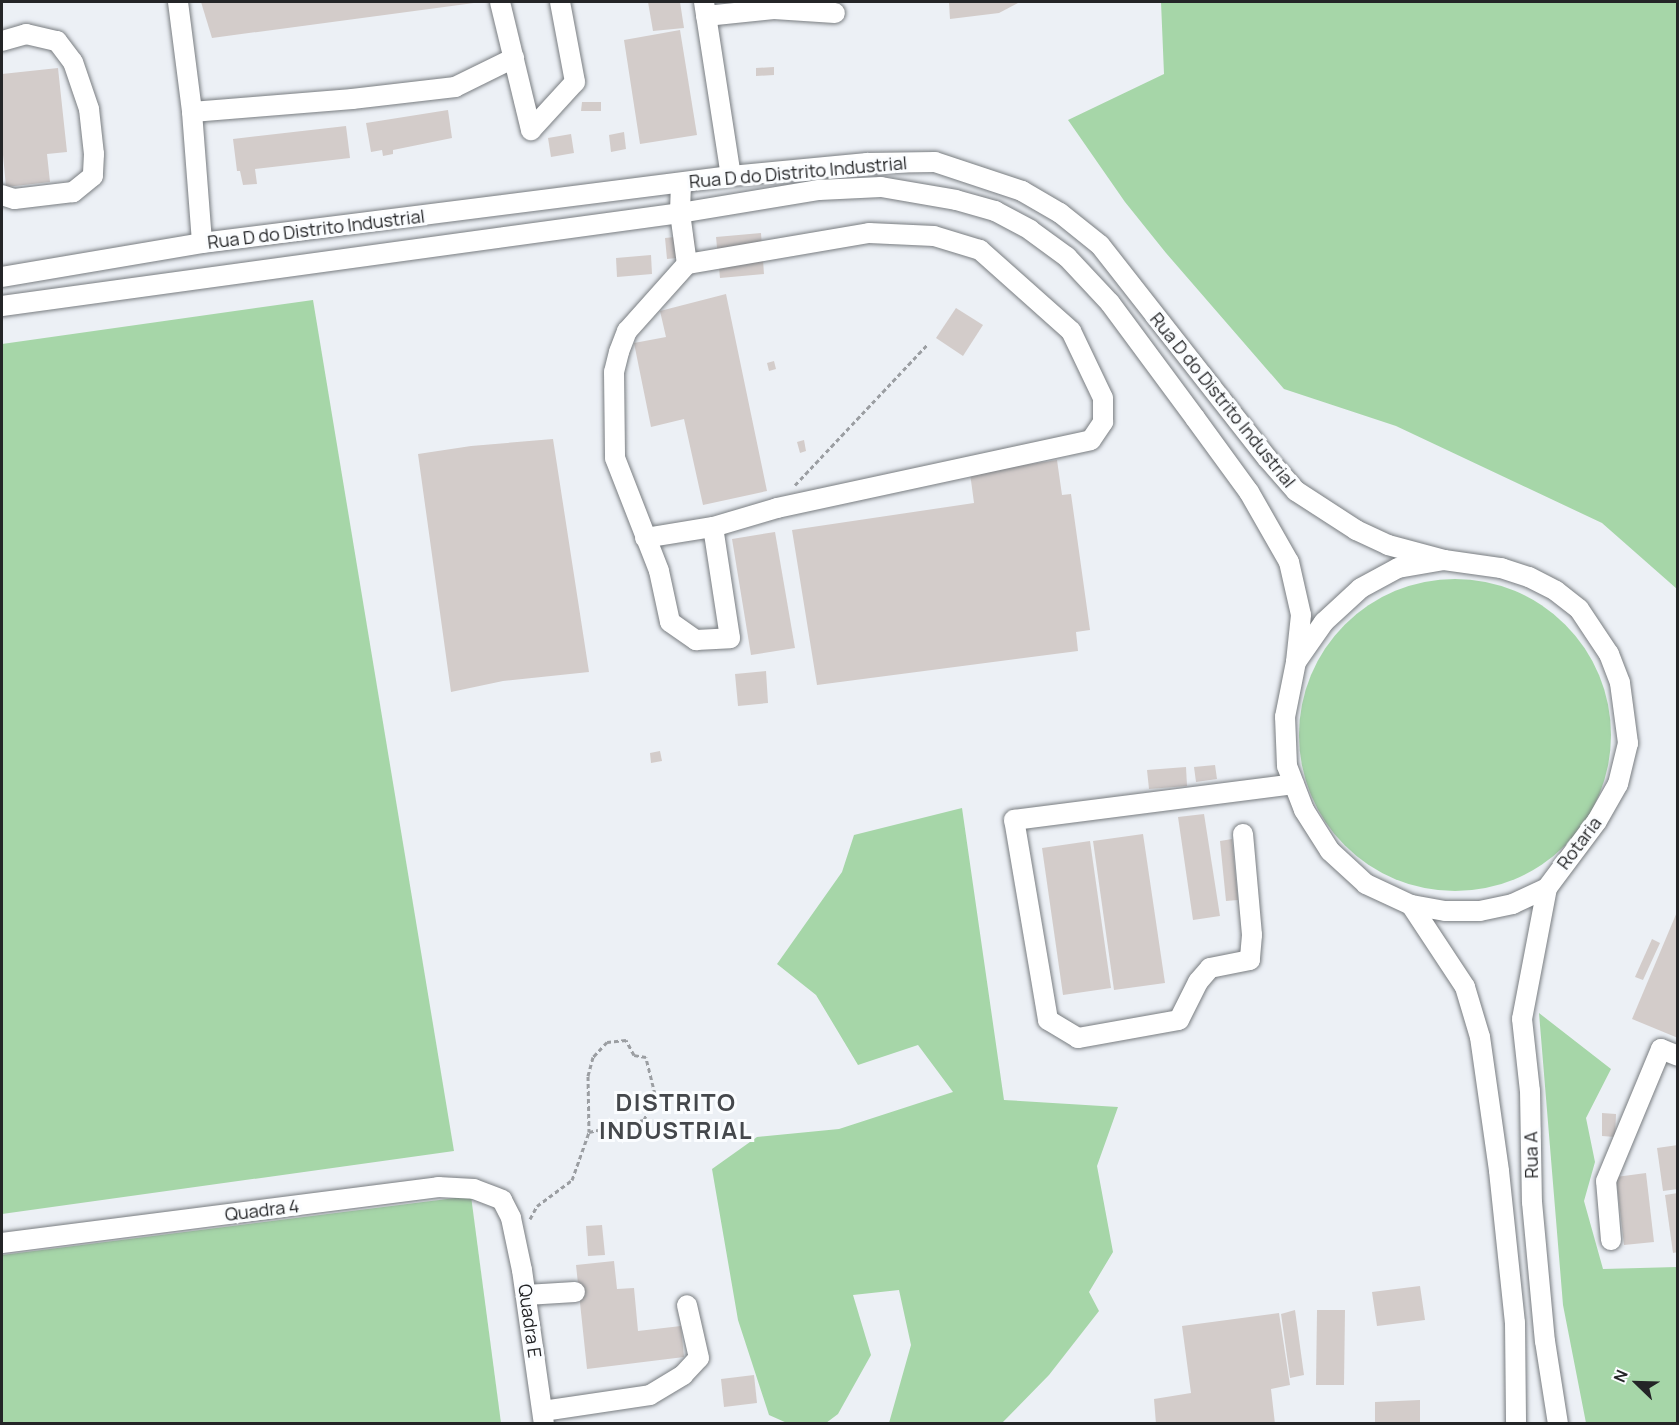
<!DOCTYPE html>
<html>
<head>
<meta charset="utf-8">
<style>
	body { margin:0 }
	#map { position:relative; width:1679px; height:1425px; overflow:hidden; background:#ecf0f5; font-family:Manrope,sans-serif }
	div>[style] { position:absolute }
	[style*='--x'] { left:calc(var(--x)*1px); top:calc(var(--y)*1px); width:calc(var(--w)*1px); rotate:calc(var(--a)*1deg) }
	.green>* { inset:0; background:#a6d6a8 }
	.round { border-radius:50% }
	.building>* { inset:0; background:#d3ccca }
	.path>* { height:3px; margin-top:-1.5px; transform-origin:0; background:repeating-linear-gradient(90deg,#9b9ea2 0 4.5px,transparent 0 7.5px) }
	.roads { filter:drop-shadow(0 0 2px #797d81) drop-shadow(0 0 2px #797d81) }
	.minor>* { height:20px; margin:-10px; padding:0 10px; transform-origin:10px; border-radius:10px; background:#fff }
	span { translate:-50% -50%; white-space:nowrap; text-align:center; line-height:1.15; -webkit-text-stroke:6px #fbfdff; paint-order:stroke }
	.street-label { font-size:18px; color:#242527 }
	.district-label { font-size:24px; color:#45484c; font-weight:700; letter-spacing:1.5px }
	.frame { position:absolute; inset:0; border:3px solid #242527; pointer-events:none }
	.north { position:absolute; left:1607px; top:1353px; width:60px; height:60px; -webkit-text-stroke:4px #fbfdff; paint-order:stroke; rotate:293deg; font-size:16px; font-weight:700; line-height:24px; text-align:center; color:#242527 }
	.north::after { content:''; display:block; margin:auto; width:21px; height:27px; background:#242527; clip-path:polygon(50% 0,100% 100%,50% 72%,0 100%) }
</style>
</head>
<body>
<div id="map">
	<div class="green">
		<i style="clip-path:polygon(1161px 2px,1677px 2px,1677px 589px,1602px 523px,1396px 426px,1284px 389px,1166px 253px,1125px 202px,1068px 120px,1164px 74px)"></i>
		<i style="clip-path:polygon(313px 300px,454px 1151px,2px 1214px,2px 344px)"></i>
		<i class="round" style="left:1299px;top:579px;width:312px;height:312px"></i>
		<i style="clip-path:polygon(962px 808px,1004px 1100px,1118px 1107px,1097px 1166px,1113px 1252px,1089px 1292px,1099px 1311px,1049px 1375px,1002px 1423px,889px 1423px,911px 1345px,899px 1290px,853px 1295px,871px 1355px,838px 1414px,826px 1423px,787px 1423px,769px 1415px,738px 1320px,712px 1169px,757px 1137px,839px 1129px,953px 1092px,918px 1045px,858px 1065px,816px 995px,777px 964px,842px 872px,854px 835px)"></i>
		<i style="clip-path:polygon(1539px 1013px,1611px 1069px,1586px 1118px,1595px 1162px,1584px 1201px,1603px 1269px,1677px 1267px,1677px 1423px,1586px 1423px,1563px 1305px)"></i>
		<i style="clip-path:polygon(471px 1196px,501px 1423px,2px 1423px,2px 1255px)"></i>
	</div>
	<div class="building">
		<i style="clip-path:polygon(201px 2px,473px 2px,474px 3px,212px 38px)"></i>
		<i style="clip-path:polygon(648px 2px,680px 2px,684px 28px,653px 31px)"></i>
		<i style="clip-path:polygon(949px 2px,1020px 2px,999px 13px,950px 19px)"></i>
		<i style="clip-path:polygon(680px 30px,697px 135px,640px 144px,624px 40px)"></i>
		<i style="clip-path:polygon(774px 67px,774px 75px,756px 76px,756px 68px)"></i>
		<i style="clip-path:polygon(58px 68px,67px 152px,47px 154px,50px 182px,6px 187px,2px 144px,2px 74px)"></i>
		<i style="clip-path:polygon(582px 102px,601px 102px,601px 111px,581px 111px)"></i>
		<i style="clip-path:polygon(448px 110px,452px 138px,393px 150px,393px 154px,383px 156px,382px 150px,371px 152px,366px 123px)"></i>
		<i style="clip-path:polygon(346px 126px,350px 158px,255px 169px,257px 184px,243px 185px,240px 171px,237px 171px,233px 139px)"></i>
		<i style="clip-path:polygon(624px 132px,626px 149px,611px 152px,609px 135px)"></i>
		<i style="clip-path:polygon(571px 134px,574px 153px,551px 157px,548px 138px)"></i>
		<i style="clip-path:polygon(761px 233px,764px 274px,720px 278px,716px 237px)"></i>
		<i style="clip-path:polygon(694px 235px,696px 256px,667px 259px,665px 238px)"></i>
		<i style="clip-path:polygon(651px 255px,652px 274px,617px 277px,616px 258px)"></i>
		<i style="clip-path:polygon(726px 294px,767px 491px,703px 505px,684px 419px,651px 427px,634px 343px,666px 337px,660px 311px)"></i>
		<i style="clip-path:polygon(956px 308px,983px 325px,963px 356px,936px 338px)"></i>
		<i style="clip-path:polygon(774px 361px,776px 369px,769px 371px,767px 363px)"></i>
		<i style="clip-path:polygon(553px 439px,589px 672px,503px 681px,451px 692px,418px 454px,471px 446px)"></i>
		<i style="clip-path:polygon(804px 440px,806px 451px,800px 453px,797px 442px)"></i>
		<i style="clip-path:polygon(1057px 460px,1062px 495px,1071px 494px,1090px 630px,1076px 632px,1078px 651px,817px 685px,792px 530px,974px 503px,970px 473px)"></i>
		<i style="clip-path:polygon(775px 532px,795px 648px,751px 655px,732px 539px)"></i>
		<i style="clip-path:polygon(766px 671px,768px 703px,738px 706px,735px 674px)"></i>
		<i style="clip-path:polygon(660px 751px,662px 761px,651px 763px,650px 753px)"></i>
		<i style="clip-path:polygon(1215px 765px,1217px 779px,1196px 782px,1194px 767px)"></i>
		<i style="clip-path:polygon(1186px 767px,1187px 786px,1149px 789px,1147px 770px)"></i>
		<i style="clip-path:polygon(1204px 814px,1220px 916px,1193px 920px,1178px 817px)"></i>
		<i style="clip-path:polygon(1143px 834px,1165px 983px,1114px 990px,1093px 841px)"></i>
		<i style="clip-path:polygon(1232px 839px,1238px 900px,1226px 901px,1220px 841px)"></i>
		<i style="clip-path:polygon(1090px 841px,1111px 988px,1063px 995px,1042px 848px)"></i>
		<i style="clip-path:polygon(1677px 912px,1678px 912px,1678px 1038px,1632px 1019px)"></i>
		<i style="clip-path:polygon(1652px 939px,1660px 943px,1643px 980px,1635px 977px)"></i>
		<i style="clip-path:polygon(1602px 1113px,1616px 1114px,1615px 1137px,1602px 1136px)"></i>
		<i style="clip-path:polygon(1678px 1145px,1678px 1189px,1663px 1191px,1657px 1148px)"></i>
		<i style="clip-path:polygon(1646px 1173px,1654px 1242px,1624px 1245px,1616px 1177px)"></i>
		<i style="clip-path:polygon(1678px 1193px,1678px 1252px,1673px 1253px,1665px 1195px)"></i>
		<i style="clip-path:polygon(602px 1225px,605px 1255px,588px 1256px,586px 1226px)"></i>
		<i style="clip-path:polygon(614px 1261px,617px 1289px,634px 1288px,638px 1331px,681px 1326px,684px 1357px,587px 1369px,576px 1265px)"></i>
		<i style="clip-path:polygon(1420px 1286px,1425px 1320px,1377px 1326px,1372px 1292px)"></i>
		<i style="clip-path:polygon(1295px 1310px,1304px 1375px,1290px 1378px,1281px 1314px)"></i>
		<i style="clip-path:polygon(1317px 1310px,1345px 1310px,1344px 1385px,1316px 1385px)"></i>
		<i style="clip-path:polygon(1279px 1313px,1290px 1385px,1271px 1389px,1275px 1424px,1156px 1424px,1154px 1399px,1191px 1393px,1182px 1326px)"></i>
		<i style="clip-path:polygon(754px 1375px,757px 1403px,724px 1407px,721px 1379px)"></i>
		<i style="clip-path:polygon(1420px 1400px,1420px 1424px,1375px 1424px,1375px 1402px)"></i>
	</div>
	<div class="path">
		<i style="--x:795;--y:485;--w:194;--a:-46.7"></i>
		<i style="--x:530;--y:1219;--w:15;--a:-62"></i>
		<i style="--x:537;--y:1206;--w:44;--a:-36.6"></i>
		<i style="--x:572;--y:1180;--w:51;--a:-70.5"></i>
		<i style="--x:589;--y:1132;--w:56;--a:-12.3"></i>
		<i style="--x:644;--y:1120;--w:28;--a:-67"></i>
		<i style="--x:655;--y:1094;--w:38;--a:-104"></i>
		<i style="--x:646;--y:1057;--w:12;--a:-171"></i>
		<i style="--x:634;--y:1055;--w:17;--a:-118"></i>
		<i style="--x:626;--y:1040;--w:19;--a:174"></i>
		<i style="--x:607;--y:1042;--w:21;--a:133"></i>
		<i style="--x:593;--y:1057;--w:20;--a:105"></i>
		<i style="--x:588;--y:1076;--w:56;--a:89"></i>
	</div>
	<div class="roads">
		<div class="minor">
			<i style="--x:178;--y:2;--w:111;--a:82.7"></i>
			<i style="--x:192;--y:112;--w:131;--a:85.6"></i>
			<i style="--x:500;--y:2;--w:132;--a:76.4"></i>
			<i style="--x:704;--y:2;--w:176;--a:81.2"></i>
			<i style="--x:706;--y:16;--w:68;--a:-5.9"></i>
			<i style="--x:774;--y:9;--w:61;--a:3.8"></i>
			<i style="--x:2;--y:41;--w:25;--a:-16"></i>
			<i style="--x:26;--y:34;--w:32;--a:13"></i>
			<i style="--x:57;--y:41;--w:26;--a:53"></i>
			<i style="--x:73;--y:62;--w:50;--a:71.2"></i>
			<i style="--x:89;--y:109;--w:45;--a:83.7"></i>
			<i style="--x:94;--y:154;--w:22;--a:93"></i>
			<i style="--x:93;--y:176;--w:26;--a:141"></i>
			<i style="--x:73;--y:192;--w:59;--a:173.2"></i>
			<i style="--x:14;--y:199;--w:13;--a:-162"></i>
			<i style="--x:192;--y:112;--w:161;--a:-4.6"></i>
			<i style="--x:352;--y:99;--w:104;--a:-6.6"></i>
			<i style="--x:455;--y:87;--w:66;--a:-26.2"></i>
			<i style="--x:531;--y:130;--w:65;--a:-47.5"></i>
			<i style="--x:575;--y:82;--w:81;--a:-100.6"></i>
			<i style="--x:681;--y:183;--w:30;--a:92"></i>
			<i style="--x:680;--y:213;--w:51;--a:82.2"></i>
			<i style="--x:687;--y:264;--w:90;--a:131.8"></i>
			<i style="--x:627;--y:331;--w:22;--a:111"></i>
			<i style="--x:619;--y:352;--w:21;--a:104"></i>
			<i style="--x:614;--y:372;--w:86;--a:89.3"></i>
			<i style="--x:615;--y:458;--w:121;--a:68.7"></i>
			<i style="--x:659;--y:571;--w:52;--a:77.8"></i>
			<i style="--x:670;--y:622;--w:32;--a:35"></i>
			<i style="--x:696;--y:640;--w:34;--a:-3"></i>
			<i style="--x:730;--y:638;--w:112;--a:-98.7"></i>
			<i style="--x:2;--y:277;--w:203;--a:-9.6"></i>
			<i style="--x:202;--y:243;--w:533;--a:-7.22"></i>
			<i style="--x:731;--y:176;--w:137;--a:-5.5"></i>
			<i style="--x:867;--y:163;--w:68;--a:-0.8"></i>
			<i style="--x:935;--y:162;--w:92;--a:18.4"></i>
			<i style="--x:1022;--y:191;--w:44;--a:30.1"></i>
			<i style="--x:1060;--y:213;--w:51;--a:38.7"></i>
			<i style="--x:1100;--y:245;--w:271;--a:51.9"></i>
			<i style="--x:1267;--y:458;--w:44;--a:48.7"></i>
			<i style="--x:1296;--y:491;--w:72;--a:33"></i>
			<i style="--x:1356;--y:530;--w:35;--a:25"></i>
			<i style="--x:1388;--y:545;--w:58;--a:15"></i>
			<i style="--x:2;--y:306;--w:684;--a:-7.81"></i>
			<i style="--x:680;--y:213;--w:141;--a:-9.4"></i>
			<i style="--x:819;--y:190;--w:62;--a:-2.8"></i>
			<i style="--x:881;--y:187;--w:76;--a:9.8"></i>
			<i style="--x:956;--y:200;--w:41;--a:15.8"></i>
			<i style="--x:995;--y:211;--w:40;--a:28"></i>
			<i style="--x:1030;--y:230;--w:46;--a:36.1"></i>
			<i style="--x:1067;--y:257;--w:63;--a:46.9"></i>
			<i style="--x:1110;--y:303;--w:143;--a:53.5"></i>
			<i style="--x:1195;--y:418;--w:92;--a:53.9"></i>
			<i style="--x:1249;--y:492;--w:81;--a:60.3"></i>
			<i style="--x:1289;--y:562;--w:54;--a:77.2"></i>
			<i style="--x:1301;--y:615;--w:47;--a:96.1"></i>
			<i style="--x:645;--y:538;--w:69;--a:-9.2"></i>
			<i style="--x:713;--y:527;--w:67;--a:-16.5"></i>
			<i style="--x:777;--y:508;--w:321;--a:-12.2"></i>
			<i style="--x:1091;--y:440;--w:22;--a:-56"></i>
			<i style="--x:1103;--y:422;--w:24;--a:-90"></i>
			<i style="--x:1103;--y:398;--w:74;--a:-115.5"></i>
			<i style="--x:1071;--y:331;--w:122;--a:-138.3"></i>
			<i style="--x:980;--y:250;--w:48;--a:-163.1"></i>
			<i style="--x:934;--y:236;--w:65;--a:-177.4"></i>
			<i style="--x:869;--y:233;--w:185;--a:170.3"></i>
			<i style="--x:1444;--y:560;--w:58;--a:8"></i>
			<i style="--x:1501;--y:568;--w:29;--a:18"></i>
			<i style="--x:1529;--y:577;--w:30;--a:27"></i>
			<i style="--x:1556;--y:591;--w:29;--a:38"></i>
			<i style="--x:1579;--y:609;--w:54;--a:56.3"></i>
			<i style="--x:1609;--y:654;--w:31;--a:69"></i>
			<i style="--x:1620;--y:683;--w:61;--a:82.4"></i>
			<i style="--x:1628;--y:743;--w:42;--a:103.7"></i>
			<i style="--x:1618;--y:784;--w:43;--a:119.6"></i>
			<i style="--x:1597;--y:821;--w:84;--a:126.7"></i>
			<i style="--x:1547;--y:888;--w:38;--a:155"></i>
			<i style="--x:1513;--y:904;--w:34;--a:168"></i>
			<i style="--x:1480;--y:911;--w:35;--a:180"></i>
			<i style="--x:1445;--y:911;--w:35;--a:-170"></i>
			<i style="--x:1411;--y:905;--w:50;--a:-155"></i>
			<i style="--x:1366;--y:884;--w:49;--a:-137.5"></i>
			<i style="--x:1330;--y:851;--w:49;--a:-122.4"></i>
			<i style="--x:1304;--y:810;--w:47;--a:-111.1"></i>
			<i style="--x:1287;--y:766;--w:49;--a:-92.3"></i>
			<i style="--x:1285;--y:717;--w:56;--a:-78.7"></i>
			<i style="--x:1296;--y:662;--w:49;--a:-55"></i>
			<i style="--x:1324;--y:622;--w:50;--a:-42.6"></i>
			<i style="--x:1361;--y:588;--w:42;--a:-28.4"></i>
			<i style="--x:1398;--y:568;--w:47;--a:-9.9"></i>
			<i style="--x:1243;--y:834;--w:101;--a:84.9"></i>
			<i style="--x:1252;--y:935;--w:25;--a:95"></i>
			<i style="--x:1250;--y:960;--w:41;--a:168.7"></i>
			<i style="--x:1210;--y:968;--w:18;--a:131"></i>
			<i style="--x:1198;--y:982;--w:42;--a:116.6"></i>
			<i style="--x:1179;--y:1020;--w:103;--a:169.9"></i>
			<i style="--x:1078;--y:1038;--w:35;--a:-149"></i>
			<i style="--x:1048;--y:1020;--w:203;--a:-99.6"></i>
			<i style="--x:1014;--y:820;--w:282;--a:-7.3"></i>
			<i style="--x:1547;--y:888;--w:133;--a:100.8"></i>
			<i style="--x:1522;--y:1019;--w:72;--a:83.7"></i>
			<i style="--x:1530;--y:1091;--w:111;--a:89"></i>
			<i style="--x:1532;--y:1202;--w:140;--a:84.7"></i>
			<i style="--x:1545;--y:1341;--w:84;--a:81.1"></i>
			<i style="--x:1411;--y:905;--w:98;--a:56.6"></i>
			<i style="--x:1465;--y:987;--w:52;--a:73.3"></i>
			<i style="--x:1480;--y:1037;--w:135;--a:81.9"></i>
			<i style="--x:1499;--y:1171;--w:153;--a:84"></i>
			<i style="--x:1515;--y:1323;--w:101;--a:89.4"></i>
			<i style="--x:1611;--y:1240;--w:59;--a:-94.8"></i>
			<i style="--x:1606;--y:1181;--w:143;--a:-67.4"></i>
			<i style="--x:1661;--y:1049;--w:18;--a:22"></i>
			<i style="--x:2;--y:1243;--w:440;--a:-7.3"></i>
			<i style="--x:438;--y:1187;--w:36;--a:3"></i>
			<i style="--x:474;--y:1189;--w:30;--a:21"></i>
			<i style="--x:502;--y:1200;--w:20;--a:63"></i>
			<i style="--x:511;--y:1218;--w:53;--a:78.1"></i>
			<i style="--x:522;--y:1270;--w:156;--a:81.9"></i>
			<i style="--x:526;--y:1295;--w:49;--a:-3.5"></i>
			<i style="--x:543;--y:1411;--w:108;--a:-8.5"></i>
			<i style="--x:650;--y:1395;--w:39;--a:-31"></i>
			<i style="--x:683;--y:1375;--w:23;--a:-47"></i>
			<i style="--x:699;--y:1358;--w:54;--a:-102.8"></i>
		</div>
	</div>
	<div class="street-label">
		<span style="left:798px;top:172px;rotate:-5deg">Rua D do Distrito Industrial</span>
		<span style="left:316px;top:229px;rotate:-7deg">Rua D do Distrito Industrial</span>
		<span style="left:1223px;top:400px;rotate:51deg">Rua D do Distrito Industrial</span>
		<span style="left:1579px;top:843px;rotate:-53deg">Rotaria</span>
		<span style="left:1531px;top:1155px;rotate:-91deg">Rua A</span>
		<span style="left:262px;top:1210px;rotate:-7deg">Quadra 4</span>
		<span style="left:530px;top:1321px;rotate:82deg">Quadra E</span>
	</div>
	<div class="district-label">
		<span style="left:676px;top:1116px">DISTRITO<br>INDUSTRIAL</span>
	</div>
	<div class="frame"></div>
	<div class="north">N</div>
</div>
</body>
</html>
